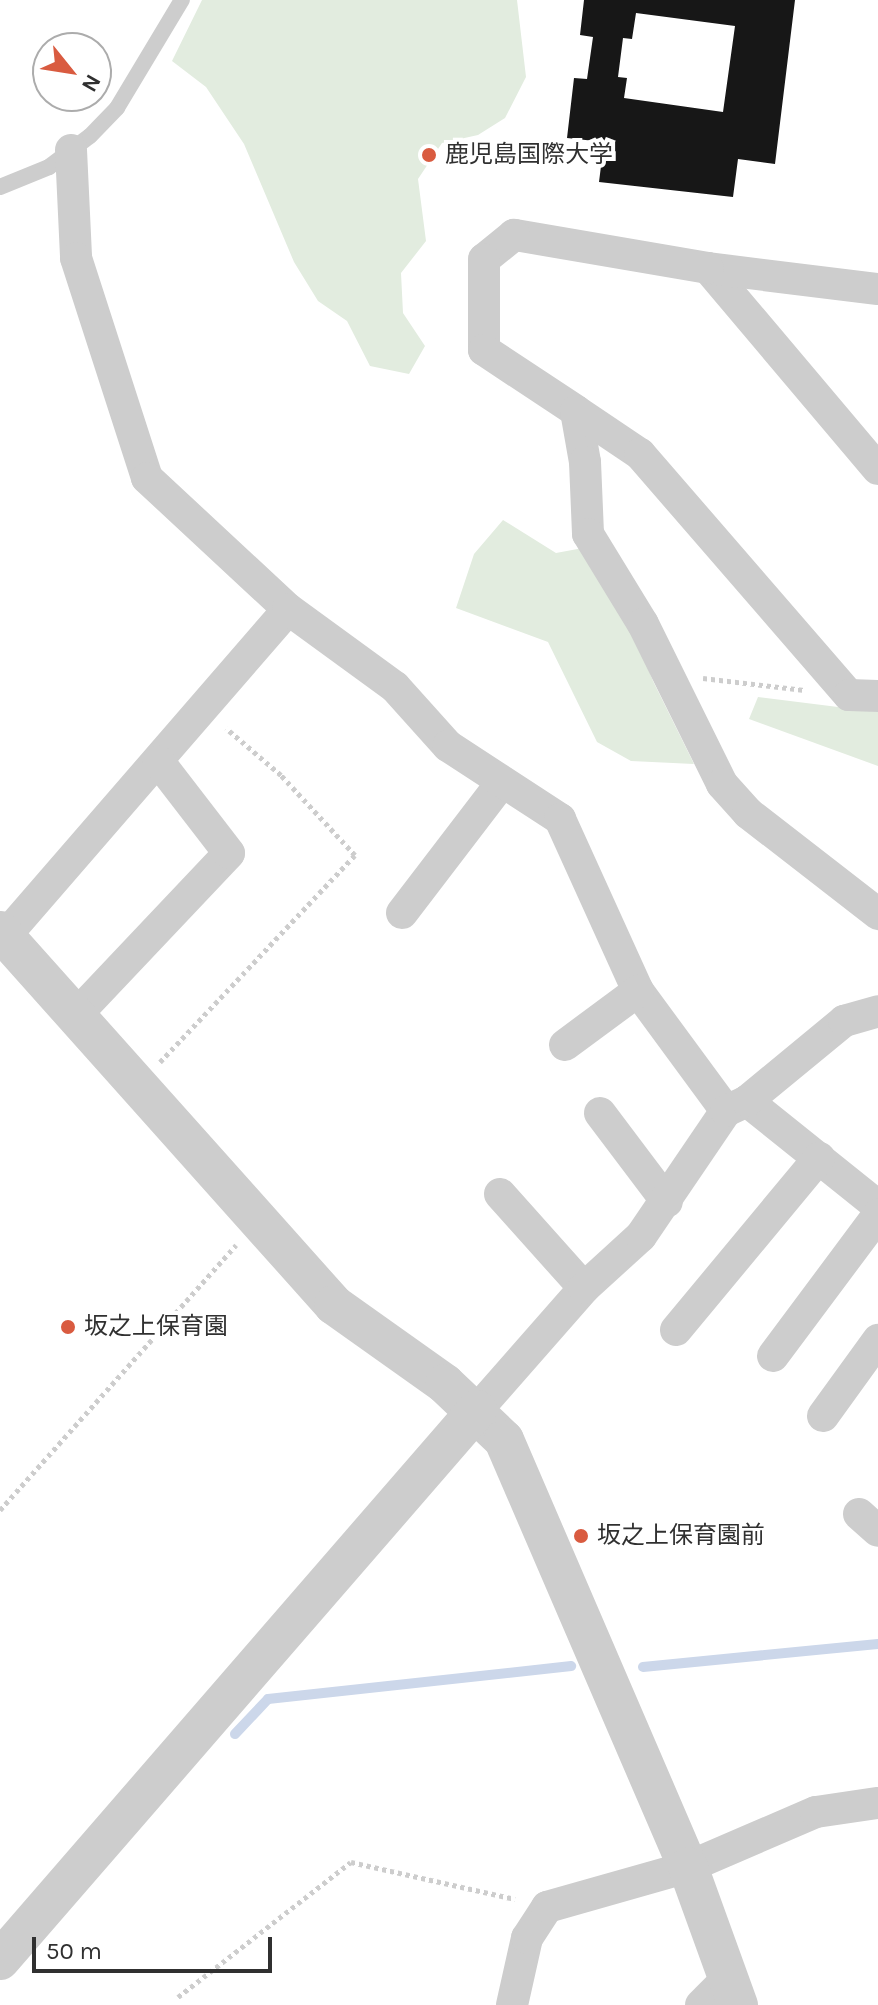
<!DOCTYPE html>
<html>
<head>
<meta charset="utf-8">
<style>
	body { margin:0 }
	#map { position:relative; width:878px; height:2005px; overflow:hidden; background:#fff; font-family:Karla,"Noto Sans JP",sans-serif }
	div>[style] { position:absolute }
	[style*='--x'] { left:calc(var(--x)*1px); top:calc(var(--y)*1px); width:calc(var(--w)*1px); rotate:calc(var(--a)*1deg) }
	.green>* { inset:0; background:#e2ecdf }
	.stream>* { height:10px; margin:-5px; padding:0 5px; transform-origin:5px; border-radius:5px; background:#ccd7ea }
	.building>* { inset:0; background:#171717 }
	.path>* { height:5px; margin-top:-2.5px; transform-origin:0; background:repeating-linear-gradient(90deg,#cdcdcd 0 4px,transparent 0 8px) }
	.service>* { height:16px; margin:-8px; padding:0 8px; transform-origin:8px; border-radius:8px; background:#cdcdcd }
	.minor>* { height:32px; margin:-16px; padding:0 16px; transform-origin:16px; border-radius:16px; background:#cdcdcd }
	.tertiary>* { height:40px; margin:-20px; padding:0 20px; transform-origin:20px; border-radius:20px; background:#cdcdcd }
	.dots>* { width:22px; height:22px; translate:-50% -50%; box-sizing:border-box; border:4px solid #fff; border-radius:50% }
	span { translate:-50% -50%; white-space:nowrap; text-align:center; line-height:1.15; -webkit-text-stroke:8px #fff; paint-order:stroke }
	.poi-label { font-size:24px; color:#303030 }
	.left { translate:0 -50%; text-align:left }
	.north { position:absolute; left:32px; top:32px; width:80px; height:80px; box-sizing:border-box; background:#fff; border:2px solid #acacac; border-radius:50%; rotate:120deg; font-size:22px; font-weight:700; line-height:32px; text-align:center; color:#303030 }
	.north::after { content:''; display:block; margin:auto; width:28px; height:36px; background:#d95b40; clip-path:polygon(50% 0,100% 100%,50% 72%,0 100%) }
	.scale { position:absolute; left:32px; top:1937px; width:240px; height:36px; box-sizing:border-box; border:4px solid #303030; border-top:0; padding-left:10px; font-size:24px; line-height:28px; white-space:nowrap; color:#303030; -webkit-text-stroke:6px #fff; paint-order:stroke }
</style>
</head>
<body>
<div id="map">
	<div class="green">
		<i style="clip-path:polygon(202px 0,517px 0,526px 77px,505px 118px,478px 135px,442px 143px,418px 179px,426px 241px,401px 273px,403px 313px,425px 346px,409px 374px,370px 366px,347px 321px,318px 301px,294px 262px,244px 144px,206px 87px,172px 61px)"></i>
		<i style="clip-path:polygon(503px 520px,556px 553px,599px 545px,653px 681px,694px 764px,631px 761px,597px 742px,548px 642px,456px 608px,474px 554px)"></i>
		<i style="clip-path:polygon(758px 697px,878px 712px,878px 766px,749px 719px)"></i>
	</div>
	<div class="stream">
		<i style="--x:643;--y:1667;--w:236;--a:-5.6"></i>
		<i style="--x:235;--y:1734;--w:48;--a:-46.7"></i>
		<i style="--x:268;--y:1699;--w:305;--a:-6.2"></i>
	</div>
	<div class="building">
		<i style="clip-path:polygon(evenodd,584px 0,795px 0,775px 164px,738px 159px,733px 197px,599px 182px,604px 142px,567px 138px,574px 78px,587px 79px,593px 37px,580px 35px,584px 0,636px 13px,735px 26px,723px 112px,624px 98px,627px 78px,618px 77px,623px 38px,632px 39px,636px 13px)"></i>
	</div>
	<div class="path">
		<i style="--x:703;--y:678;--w:102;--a:6.8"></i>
		<i style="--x:160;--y:1062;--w:284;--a:-46.7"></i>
		<i style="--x:355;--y:855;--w:109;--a:-132.8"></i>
		<i style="--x:281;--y:775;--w:72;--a:-139.5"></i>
		<i style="--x:0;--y:1510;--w:355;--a:-48.3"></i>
		<i style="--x:178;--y:1997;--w:219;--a:-38"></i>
		<i style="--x:351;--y:1862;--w:168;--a:12.7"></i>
	</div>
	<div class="service">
		<i style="--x:0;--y:187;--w:53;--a:-22.2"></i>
		<i style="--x:49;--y:167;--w:51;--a:-37.1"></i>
		<i style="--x:90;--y:136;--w:39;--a:-46"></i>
		<i style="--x:117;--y:108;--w:126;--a:-59"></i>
	</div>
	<div class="minor">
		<i style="--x:71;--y:150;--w:108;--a:87.3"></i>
		<i style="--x:76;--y:258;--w:231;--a:72.1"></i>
		<i style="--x:147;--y:478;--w:192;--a:42.9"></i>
		<i style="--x:708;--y:268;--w:263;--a:49.8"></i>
		<i style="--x:878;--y:289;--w:171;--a:-173"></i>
		<i style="--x:708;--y:268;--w:197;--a:-170.3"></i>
		<i style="--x:514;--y:235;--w:38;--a:141"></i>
		<i style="--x:484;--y:259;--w:91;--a:90"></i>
		<i style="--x:484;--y:350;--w:110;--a:33.5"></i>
		<i style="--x:576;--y:411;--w:52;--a:80"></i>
		<i style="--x:585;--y:462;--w:72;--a:87.6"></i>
		<i style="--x:588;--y:534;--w:105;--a:58.6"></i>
		<i style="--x:643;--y:624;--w:178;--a:63.7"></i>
		<i style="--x:722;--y:784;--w:39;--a:48"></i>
		<i style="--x:748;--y:813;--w:165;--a:37.8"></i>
		<i style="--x:576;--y:411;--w:77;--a:33.9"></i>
		<i style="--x:640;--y:454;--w:319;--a:49.1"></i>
		<i style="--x:849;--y:695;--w:29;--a:2"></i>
		<i style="--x:402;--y:913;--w:165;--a:-52.6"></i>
		<i style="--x:0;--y:942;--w:440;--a:-49.1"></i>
		<i style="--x:288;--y:609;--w:132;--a:36.1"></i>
		<i style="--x:395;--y:687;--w:79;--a:48.1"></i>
		<i style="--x:448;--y:746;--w:134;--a:33.1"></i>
		<i style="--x:560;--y:819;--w:189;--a:65.6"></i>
		<i style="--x:638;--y:991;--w:149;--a:53.7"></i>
		<i style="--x:77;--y:1014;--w:221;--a:-46.6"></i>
		<i style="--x:229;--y:853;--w:115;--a:-127.6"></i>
		<i style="--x:565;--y:1045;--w:91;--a:-36.5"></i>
		<i style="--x:747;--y:1101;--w:168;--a:38.7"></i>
		<i style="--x:600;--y:1113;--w:111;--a:53"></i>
		<i style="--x:500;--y:1194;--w:126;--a:48.2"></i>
		<i style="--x:676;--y:1330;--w:224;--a:-50.3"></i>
		<i style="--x:773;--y:1356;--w:176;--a:-53.3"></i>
		<i style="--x:477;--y:1410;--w:162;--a:-48.7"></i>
		<i style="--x:584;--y:1288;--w:77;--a:-42.4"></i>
		<i style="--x:641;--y:1236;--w:151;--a:-55.8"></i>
		<i style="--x:726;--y:1111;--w:23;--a:-25"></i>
		<i style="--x:747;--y:1101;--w:126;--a:-39.5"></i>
		<i style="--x:844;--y:1021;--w:35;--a:-16"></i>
		<i style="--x:823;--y:1416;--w:94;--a:-54.1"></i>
		<i style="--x:859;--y:1514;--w:25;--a:42"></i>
		<i style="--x:512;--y:2005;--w:69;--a:-77.4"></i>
		<i style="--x:527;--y:1938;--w:37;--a:-57"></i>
		<i style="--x:547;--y:1907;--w:147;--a:-15.8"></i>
		<i style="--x:688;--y:1867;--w:139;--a:-23.3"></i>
		<i style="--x:816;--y:1812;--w:63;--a:-8.3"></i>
		<i style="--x:701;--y:2005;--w:38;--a:-45"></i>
	</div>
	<div class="tertiary">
		<i style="--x:0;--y:931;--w:501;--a:48.23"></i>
		<i style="--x:334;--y:1305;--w:136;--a:35.4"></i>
		<i style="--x:445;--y:1384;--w:81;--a:43.5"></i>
		<i style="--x:504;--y:1440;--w:465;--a:66.7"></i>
		<i style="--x:688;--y:1867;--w:147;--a:70.1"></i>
		<i style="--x:0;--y:1960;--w:728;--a:-49.07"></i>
	</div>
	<div class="dots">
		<i style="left:429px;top:155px;background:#d95b40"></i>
		<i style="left:68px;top:1327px;background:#d95b40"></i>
		<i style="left:581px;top:1536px;background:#d95b40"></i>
	</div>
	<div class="poi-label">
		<span class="left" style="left:445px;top:155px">鹿児島国際大学</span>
		<span class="left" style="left:84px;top:1327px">坂之上保育園</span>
		<span class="left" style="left:597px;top:1536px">坂之上保育園前</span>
	</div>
	<div class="north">N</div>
	<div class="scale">50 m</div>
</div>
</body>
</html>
